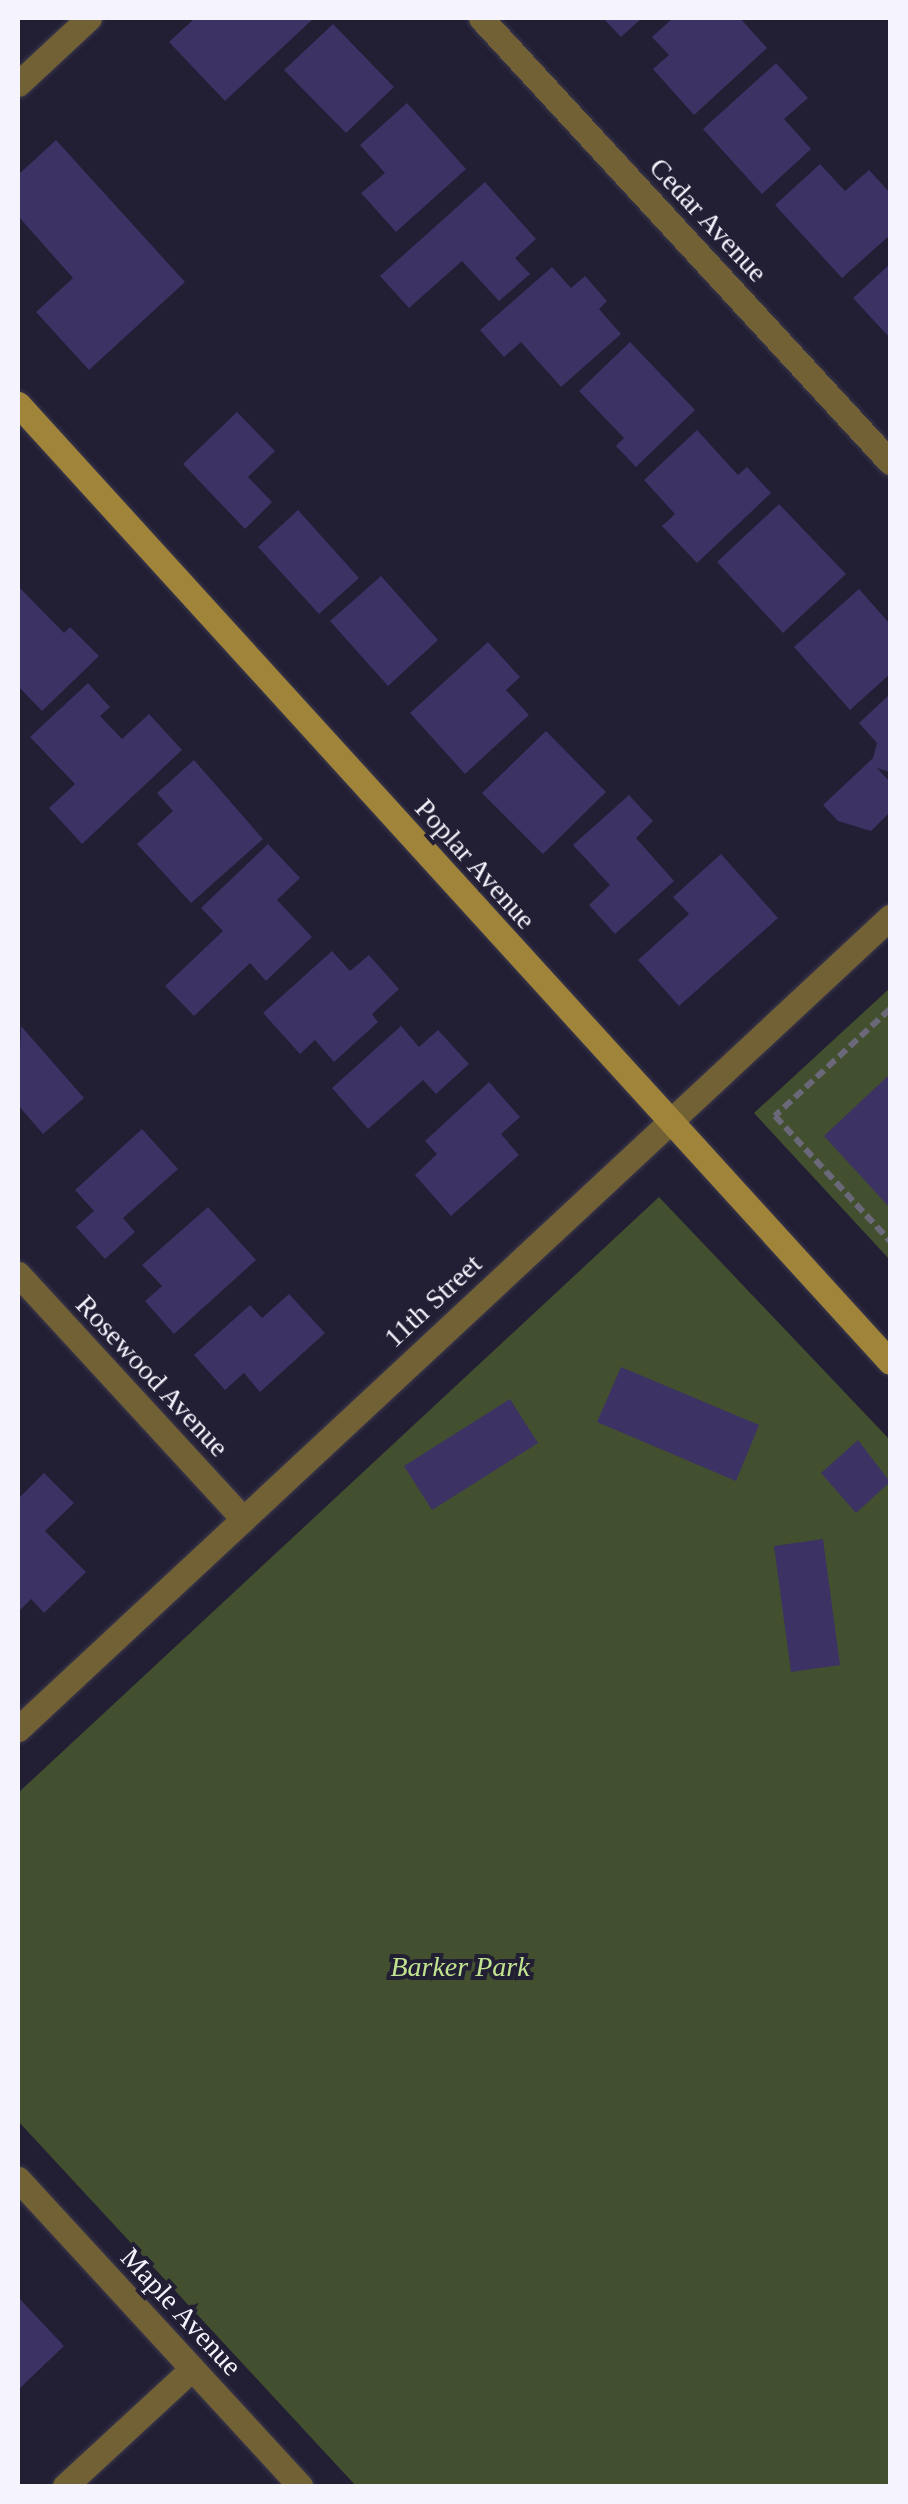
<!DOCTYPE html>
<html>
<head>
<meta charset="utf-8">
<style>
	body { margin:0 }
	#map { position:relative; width:908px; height:2504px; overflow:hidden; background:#221e34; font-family:"Times New Roman",serif }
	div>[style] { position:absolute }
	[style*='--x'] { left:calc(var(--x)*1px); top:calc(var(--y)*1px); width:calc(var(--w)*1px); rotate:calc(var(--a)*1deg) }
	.green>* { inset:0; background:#435030 }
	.building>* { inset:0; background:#3c3264 }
	.path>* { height:6px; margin-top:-3px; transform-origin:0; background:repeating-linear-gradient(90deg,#6b687a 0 10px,transparent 0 15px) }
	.roads { filter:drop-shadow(0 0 2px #3b384c) drop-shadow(0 0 2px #3b384c) }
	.street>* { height:25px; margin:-12.5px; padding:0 12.5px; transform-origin:12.5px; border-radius:12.5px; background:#726135 }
	.secondary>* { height:25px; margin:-12.5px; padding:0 12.5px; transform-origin:12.5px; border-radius:12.5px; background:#9f843a }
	span { translate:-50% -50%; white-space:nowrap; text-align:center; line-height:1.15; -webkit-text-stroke:8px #221e34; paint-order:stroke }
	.street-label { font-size:28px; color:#f5f4fd }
	.park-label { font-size:28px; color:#c1e38f; font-style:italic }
	.frame { position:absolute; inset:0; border:20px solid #f5f4fd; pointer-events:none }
</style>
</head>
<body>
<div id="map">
	<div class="green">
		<i style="clip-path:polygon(890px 988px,890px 1260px,754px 1113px)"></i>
		<i style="clip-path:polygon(659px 1197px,890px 1440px,890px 2486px,356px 2486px,18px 2121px,18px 1793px)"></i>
	</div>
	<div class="building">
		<i style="clip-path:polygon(195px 18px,314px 18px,225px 101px,169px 42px)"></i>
		<i style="clip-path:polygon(603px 18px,642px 18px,621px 37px)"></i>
		<i style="clip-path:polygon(673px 18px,740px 18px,767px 48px,694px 115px,653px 69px,669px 55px,652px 37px)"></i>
		<i style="clip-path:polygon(333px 24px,394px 87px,346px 133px,284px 70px)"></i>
		<i style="clip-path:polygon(776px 63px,808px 98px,784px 119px,811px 149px,762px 194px,703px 129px)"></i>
		<i style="clip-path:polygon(407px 103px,466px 169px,396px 232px,361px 193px,385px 173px,360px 145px)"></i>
		<i style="clip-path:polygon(56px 140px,185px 282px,89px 370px,36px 312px,73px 278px,18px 216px,18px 175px)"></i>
		<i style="clip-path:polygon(820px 164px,845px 191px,869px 170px,890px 193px,890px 235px,842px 278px,775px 205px)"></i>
		<i style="clip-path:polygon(485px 182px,536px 239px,515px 258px,530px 274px,499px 301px,462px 261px,409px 308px,380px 276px)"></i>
		<i style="clip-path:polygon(890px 264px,890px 338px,853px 298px)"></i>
		<i style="clip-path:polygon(552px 267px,571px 288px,585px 276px,607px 301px,599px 309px,621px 334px,561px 387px,521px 342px,504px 357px,480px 330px)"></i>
		<i style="clip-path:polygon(630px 342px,695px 410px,636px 467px,616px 446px,624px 438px,579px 391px)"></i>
		<i style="clip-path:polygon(237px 412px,275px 451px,248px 477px,272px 502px,245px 529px,183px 464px)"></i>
		<i style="clip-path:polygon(697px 430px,738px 475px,747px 467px,771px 493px,697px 563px,662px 526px,675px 514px,644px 480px)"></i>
		<i style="clip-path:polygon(779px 504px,846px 574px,783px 633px,717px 562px)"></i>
		<i style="clip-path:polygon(298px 510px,359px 578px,319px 614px,258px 547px)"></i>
		<i style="clip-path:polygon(381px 576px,438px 640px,388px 686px,330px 621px)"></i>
		<i style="clip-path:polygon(18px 586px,64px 633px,70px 627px,99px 656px,42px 711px,18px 686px)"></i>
		<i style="clip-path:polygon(859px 589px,890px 624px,890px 674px,850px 710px,794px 647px)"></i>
		<i style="clip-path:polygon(488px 642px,520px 677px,506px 690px,529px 715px,465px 774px,410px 713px)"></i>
		<i style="clip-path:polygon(88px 683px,110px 707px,100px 716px,122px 739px,149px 714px,182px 750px,82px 844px,49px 808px,75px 784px,30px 737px)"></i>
		<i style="clip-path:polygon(890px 694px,890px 772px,877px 768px,890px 782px,890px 812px,871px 831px,838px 821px,823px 805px,873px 758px,877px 743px,859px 723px)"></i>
		<i style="clip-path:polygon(546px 731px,606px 792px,543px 854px,482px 793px)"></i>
		<i style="clip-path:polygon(194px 760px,263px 839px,191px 903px,137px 844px,173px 811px,157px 793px)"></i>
		<i style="clip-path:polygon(629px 795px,653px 821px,636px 838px,674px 881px,615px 934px,589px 905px,610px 885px,573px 845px)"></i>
		<i style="clip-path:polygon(268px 844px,300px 878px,277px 900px,312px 937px,266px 981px,250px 963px,194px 1016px,165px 986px,223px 931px,201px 908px)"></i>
		<i style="clip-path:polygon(721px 854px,778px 918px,679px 1006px,638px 960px,689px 914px,673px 897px)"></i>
		<i style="clip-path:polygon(332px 951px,350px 971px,369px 955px,399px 989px,372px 1014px,378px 1022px,334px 1062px,315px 1040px,300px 1054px,263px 1013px)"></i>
		<i style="clip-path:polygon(21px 1026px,84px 1098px,43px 1134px,18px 1105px)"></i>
		<i style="clip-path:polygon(401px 1026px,419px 1047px,438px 1030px,469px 1064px,436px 1094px,423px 1080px,368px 1129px,332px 1088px)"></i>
		<i style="clip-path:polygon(890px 1074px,890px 1208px,824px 1136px)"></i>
		<i style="clip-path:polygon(489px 1082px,520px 1117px,501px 1134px,519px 1155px,451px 1216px,415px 1175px,437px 1154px,425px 1141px)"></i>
		<i style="clip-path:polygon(142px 1129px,178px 1169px,123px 1218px,135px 1232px,105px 1259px,76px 1227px,94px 1211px,75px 1190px)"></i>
		<i style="clip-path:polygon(208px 1207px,256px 1260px,174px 1334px,145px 1301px,162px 1286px,142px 1265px)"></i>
		<i style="clip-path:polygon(289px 1294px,325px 1333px,260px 1392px,244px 1373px,225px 1390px,194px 1355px,250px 1305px,262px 1318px)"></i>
		<i style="clip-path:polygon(621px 1367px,759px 1425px,736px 1481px,597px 1422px)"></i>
		<i style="clip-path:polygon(510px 1399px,538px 1443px,432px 1510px,404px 1466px)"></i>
		<i style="clip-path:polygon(858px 1440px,890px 1482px,856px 1513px,821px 1473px)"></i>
		<i style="clip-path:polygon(44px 1473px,74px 1503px,45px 1531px,86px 1572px,44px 1613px,31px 1599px,18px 1612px,18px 1499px)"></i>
		<i style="clip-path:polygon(823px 1539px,840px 1665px,791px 1672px,774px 1546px)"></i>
		<i style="clip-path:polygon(18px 2297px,64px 2346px,18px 2390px)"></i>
	</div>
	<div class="path">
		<i style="--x:890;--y:1009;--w:157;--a:137.1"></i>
		<i style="--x:775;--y:1116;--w:170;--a:47.4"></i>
	</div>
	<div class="roads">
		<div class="street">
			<i style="--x:481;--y:18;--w:604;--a:47.35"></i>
			<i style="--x:18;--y:84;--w:97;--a:-42.9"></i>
			<i style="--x:18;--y:1274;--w:333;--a:47.4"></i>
			<i style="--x:18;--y:1729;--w:1192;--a:-42.96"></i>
			<i style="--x:18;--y:2179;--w:417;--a:47.4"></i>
			<i style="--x:65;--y:2486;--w:173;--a:-42.7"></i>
		</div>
		<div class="secondary">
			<i style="--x:18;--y:404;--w:1295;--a:47.69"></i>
		</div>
	</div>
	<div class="street-label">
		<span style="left:708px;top:220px;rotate:47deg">Cedar Avenue</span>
		<span style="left:475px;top:864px;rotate:48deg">Poplar Avenue</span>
		<span style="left:433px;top:1301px;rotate:-43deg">11th Street</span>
		<span style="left:152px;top:1376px;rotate:47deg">Rosewood Avenue</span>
		<span style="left:181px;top:2312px;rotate:47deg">Maple Avenue</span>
	</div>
	<div class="park-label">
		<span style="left:460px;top:1967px">Barker Park</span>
	</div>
	<div class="frame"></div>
</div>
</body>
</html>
